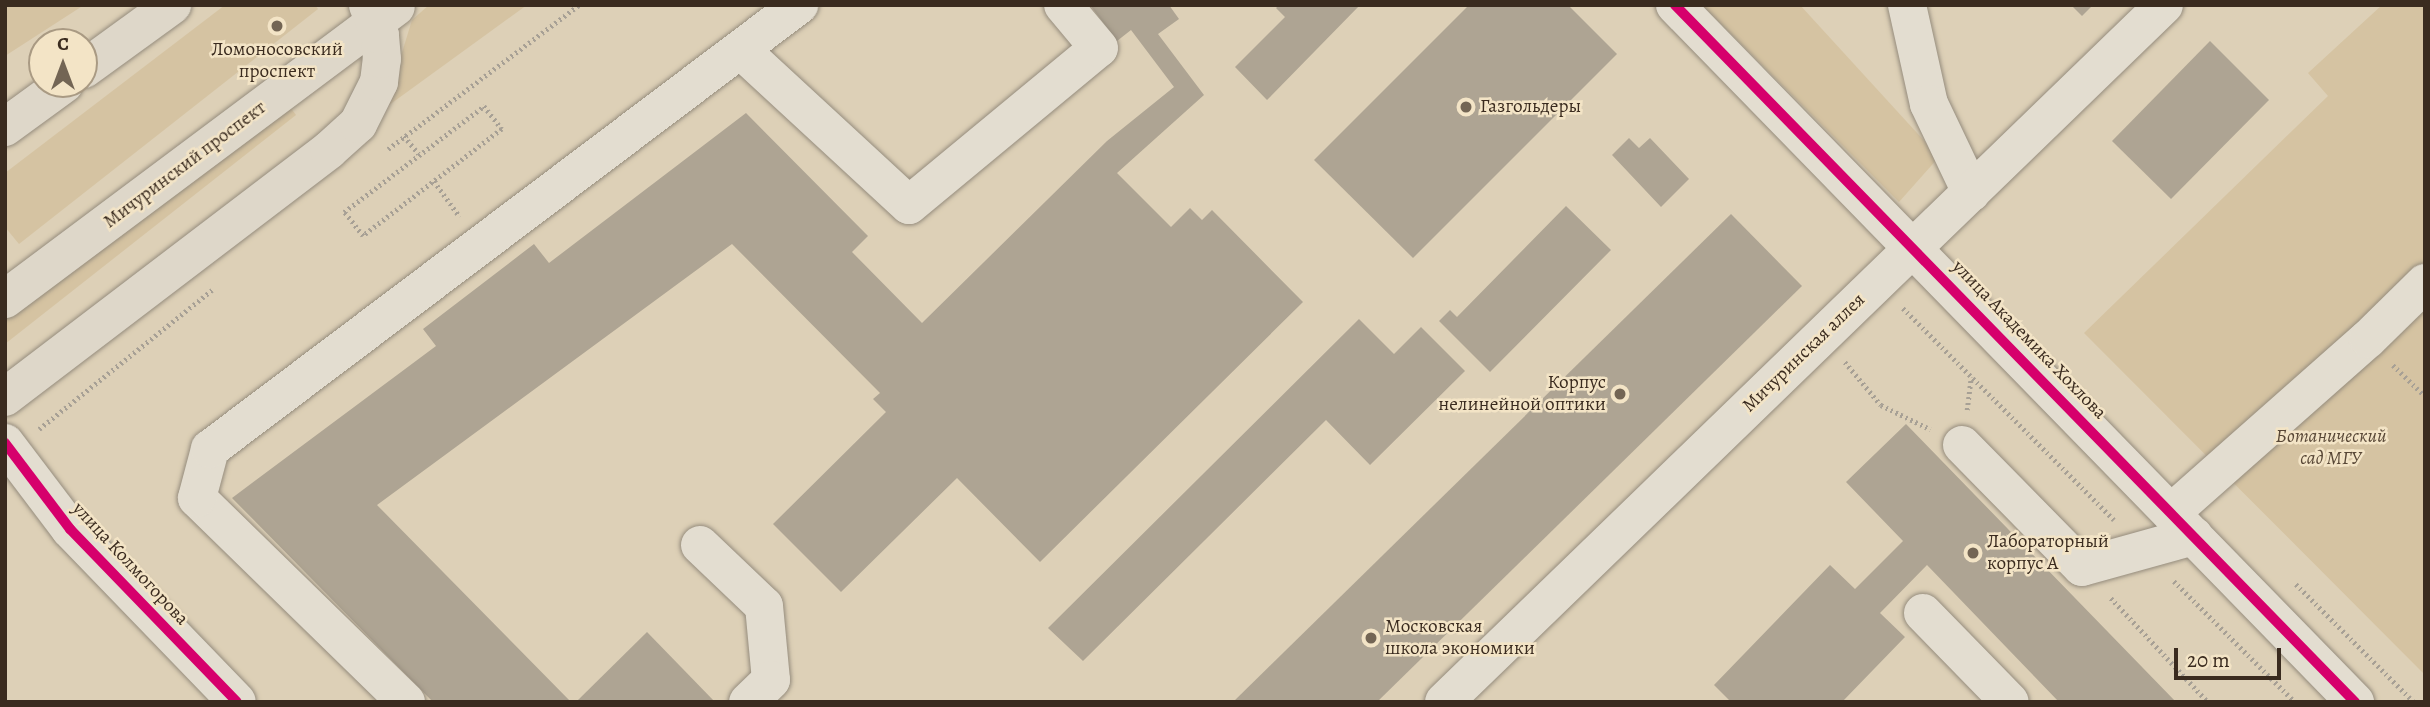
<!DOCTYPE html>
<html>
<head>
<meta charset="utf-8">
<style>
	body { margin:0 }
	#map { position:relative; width:2430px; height:707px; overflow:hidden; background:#ddd0b7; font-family:Alegreya,serif }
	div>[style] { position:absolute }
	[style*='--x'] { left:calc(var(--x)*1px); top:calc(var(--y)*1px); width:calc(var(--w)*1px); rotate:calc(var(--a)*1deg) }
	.green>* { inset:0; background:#d5c3a2 }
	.building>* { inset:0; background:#aea493 }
	.path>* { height:4.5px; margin-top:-2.25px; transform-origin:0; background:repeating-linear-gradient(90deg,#a7a095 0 2px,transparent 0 5.5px) }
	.roads { filter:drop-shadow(0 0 2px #958c7d) drop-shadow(0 0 2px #958c7d) }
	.minor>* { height:38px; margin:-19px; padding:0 19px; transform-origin:19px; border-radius:19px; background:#e3ddd0 }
	.major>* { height:38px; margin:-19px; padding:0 19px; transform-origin:19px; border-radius:19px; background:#ded7c9 }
	.cycleway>* { height:10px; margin:-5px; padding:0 5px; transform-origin:5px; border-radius:5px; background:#d6006c }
	.dots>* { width:19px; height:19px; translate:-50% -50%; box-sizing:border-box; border:4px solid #f3e4c6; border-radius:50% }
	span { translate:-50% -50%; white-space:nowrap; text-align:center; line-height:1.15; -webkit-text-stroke:5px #f3e4c6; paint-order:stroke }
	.poi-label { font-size:19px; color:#3a2b1f }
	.left { translate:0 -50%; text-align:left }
	.right { translate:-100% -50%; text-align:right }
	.street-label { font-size:19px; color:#3a2b1f }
	.park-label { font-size:19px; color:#584736; font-style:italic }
	.frame { position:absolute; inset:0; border:7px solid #3a2b1f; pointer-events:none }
	.north { position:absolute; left:28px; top:28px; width:70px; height:70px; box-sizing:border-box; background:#f3e4c6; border:2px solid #a99a83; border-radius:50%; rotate:0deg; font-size:19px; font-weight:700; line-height:28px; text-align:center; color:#3a2b1f }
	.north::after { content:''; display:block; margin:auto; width:24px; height:32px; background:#736554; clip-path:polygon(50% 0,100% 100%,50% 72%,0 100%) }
	.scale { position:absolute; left:2174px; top:648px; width:107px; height:32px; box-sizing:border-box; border:4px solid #3a2b1f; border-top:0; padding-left:9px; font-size:21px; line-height:24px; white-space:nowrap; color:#3a2b1f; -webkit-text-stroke:5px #f3e4c6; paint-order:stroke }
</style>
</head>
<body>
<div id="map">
	<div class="green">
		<i style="clip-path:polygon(5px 5px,84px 5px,5px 56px)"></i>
		<i style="clip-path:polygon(225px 5px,315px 5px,318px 9px,19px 244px,5px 227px,5px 173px)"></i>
		<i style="clip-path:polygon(429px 5px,527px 5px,385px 108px,412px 20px)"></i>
		<i style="clip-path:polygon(1702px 5px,1800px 5px,1939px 157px,1899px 202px)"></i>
		<i style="clip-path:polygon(2382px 5px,2425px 5px,2425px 675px,2084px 333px,2328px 96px,2308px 73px)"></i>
		<i style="clip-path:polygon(287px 103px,296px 115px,5px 344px,5px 318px)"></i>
	</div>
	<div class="building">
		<i style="clip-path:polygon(1090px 5px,1169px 5px,1179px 19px,1158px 34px,1204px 95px,1117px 173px,1171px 227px,1190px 208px,1202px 220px,1212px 210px,1303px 302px,1040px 562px,957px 478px,841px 592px,773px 524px,886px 412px,873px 399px,880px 393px,732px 244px,377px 505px,571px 702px,433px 702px,232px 498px,436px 346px,423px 329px,534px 244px,549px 263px,746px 113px,868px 236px,852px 252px,922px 323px,1107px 141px,1174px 87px,1131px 30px,1117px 41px)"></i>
		<i style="clip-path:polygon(1279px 5px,1360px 5px,1267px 100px,1235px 67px,1285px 17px,1276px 8px)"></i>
		<i style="clip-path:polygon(1469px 5px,1568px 5px,1617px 54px,1413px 258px,1314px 160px)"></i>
		<i style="clip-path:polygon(2071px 5px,2093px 5px,2082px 16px)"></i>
		<i style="clip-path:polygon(2210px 41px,2269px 100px,2171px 199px,2112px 141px)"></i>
		<i style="clip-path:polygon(1629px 138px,1639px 148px,1650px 138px,1689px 179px,1661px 207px,1612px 155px)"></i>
		<i style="clip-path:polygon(1566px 206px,1611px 250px,1490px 372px,1439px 321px,1450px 310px,1457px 317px)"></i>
		<i style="clip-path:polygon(1731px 214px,1802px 286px,1560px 523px,1377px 702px,1233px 702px)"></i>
		<i style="clip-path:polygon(1359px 319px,1394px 354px,1421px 327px,1465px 371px,1370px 465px,1326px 420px,1083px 661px,1048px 628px)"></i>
		<i style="clip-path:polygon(1906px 424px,2176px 702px,2059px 702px,1927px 565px,1880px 613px,1905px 637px,1842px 702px,1731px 702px,1714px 685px,1830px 565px,1855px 589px,1903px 541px,1846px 482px)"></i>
		<i style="clip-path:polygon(647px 632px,715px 702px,576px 702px)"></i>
	</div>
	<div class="path">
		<i style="--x:484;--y:106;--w:29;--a:52"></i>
		<i style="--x:502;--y:129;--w:175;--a:142.4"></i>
		<i style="--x:363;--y:236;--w:31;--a:-128"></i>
		<i style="--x:344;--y:212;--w:176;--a:-37.1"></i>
		<i style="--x:404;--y:136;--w:23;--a:50"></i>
		<i style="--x:388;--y:149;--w:239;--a:-37"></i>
		<i style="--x:434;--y:181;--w:44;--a:54.2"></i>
		<i style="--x:1903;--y:308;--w:299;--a:45.1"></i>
		<i style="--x:1845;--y:362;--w:56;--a:50.1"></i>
		<i style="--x:1881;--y:405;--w:55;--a:26.1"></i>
		<i style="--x:2393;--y:365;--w:45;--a:44.1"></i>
		<i style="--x:1967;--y:410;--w:33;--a:-83"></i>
		<i style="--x:39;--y:429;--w:222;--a:-38.8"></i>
		<i style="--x:2174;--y:581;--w:171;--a:45"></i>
		<i style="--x:2296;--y:584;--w:167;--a:45"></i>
		<i style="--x:2111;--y:598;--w:142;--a:47"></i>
	</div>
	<div class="roads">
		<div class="minor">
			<i style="--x:1675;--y:5;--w:974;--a:45.71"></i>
			<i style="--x:1907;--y:5;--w:101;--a:77.5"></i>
			<i style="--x:1929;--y:104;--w:98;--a:64.5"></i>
			<i style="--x:742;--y:51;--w:227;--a:42.7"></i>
			<i style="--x:909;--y:205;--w:246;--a:-39.6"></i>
			<i style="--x:1099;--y:48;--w:56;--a:-129.9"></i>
			<i style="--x:5;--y:443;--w:108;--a:52.9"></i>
			<i style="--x:70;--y:529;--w:240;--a:46"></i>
			<i style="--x:1962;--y:445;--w:171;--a:45.5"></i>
			<i style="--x:2082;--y:567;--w:116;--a:-15.5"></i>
			<i style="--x:2171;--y:513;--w:263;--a:-41.5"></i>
			<i style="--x:2368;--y:339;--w:80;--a:-44.5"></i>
			<i style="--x:700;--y:545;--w:88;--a:43.6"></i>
			<i style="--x:764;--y:606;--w:74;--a:84.6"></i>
			<i style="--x:771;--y:680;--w:32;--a:136"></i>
			<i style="--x:1923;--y:613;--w:124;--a:45.7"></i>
			<i style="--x:406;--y:702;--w:292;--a:-135.7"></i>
			<i style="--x:197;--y:498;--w:51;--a:-75.1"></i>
			<i style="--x:210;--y:449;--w:738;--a:-37.01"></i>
			<i style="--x:1444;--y:702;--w:1002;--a:-44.07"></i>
		</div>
		<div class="major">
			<i style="--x:84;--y:69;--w:109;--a:-36"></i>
			<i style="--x:5;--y:127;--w:73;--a:-36.1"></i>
			<i style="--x:5;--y:299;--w:488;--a:-36.8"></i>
			<i style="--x:5;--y:397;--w:407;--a:-37.3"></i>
			<i style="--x:329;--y:150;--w:39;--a:-42"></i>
			<i style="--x:358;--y:124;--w:47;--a:-63.4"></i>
			<i style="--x:379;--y:82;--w:23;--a:-83"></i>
			<i style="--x:382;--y:59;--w:24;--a:-95"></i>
			<i style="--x:380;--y:35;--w:32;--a:-112"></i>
		</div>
	</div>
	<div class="cycleway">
		<i style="--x:1675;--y:5;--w:974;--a:45.71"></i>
		<i style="--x:5;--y:443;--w:108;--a:52.9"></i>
		<i style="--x:70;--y:529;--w:240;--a:46"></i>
	</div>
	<div class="dots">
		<i style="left:277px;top:26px;background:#736554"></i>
		<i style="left:1466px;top:107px;background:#736554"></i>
		<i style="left:1620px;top:394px;background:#736554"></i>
		<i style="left:1973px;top:553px;background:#736554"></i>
		<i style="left:1371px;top:638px;background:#736554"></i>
	</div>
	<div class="poi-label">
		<span style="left:277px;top:61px">Ломоносовский<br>проспект</span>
		<span class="left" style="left:1480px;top:107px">Газгольдеры</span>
		<span class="right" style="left:1606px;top:394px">Корпус<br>нелинейной оптики</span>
		<span class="left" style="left:1987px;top:553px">Лабораторный<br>корпус А</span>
		<span class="left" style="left:1385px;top:638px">Московская<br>школа экономики</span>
	</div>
	<div class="street-label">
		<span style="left:185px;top:165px;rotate:-37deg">Мичуринский проспект</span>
		<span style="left:2029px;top:340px;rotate:46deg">улица Академика Хохлова</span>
		<span style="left:1804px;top:353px;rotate:-44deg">Мичуринская аллея</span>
		<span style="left:130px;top:564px;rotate:47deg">улица Колмогорова</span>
	</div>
	<div class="park-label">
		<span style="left:2331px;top:448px">Ботанический<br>сад МГУ</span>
	</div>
	<div class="frame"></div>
	<div class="north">С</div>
	<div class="scale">20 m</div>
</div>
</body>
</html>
